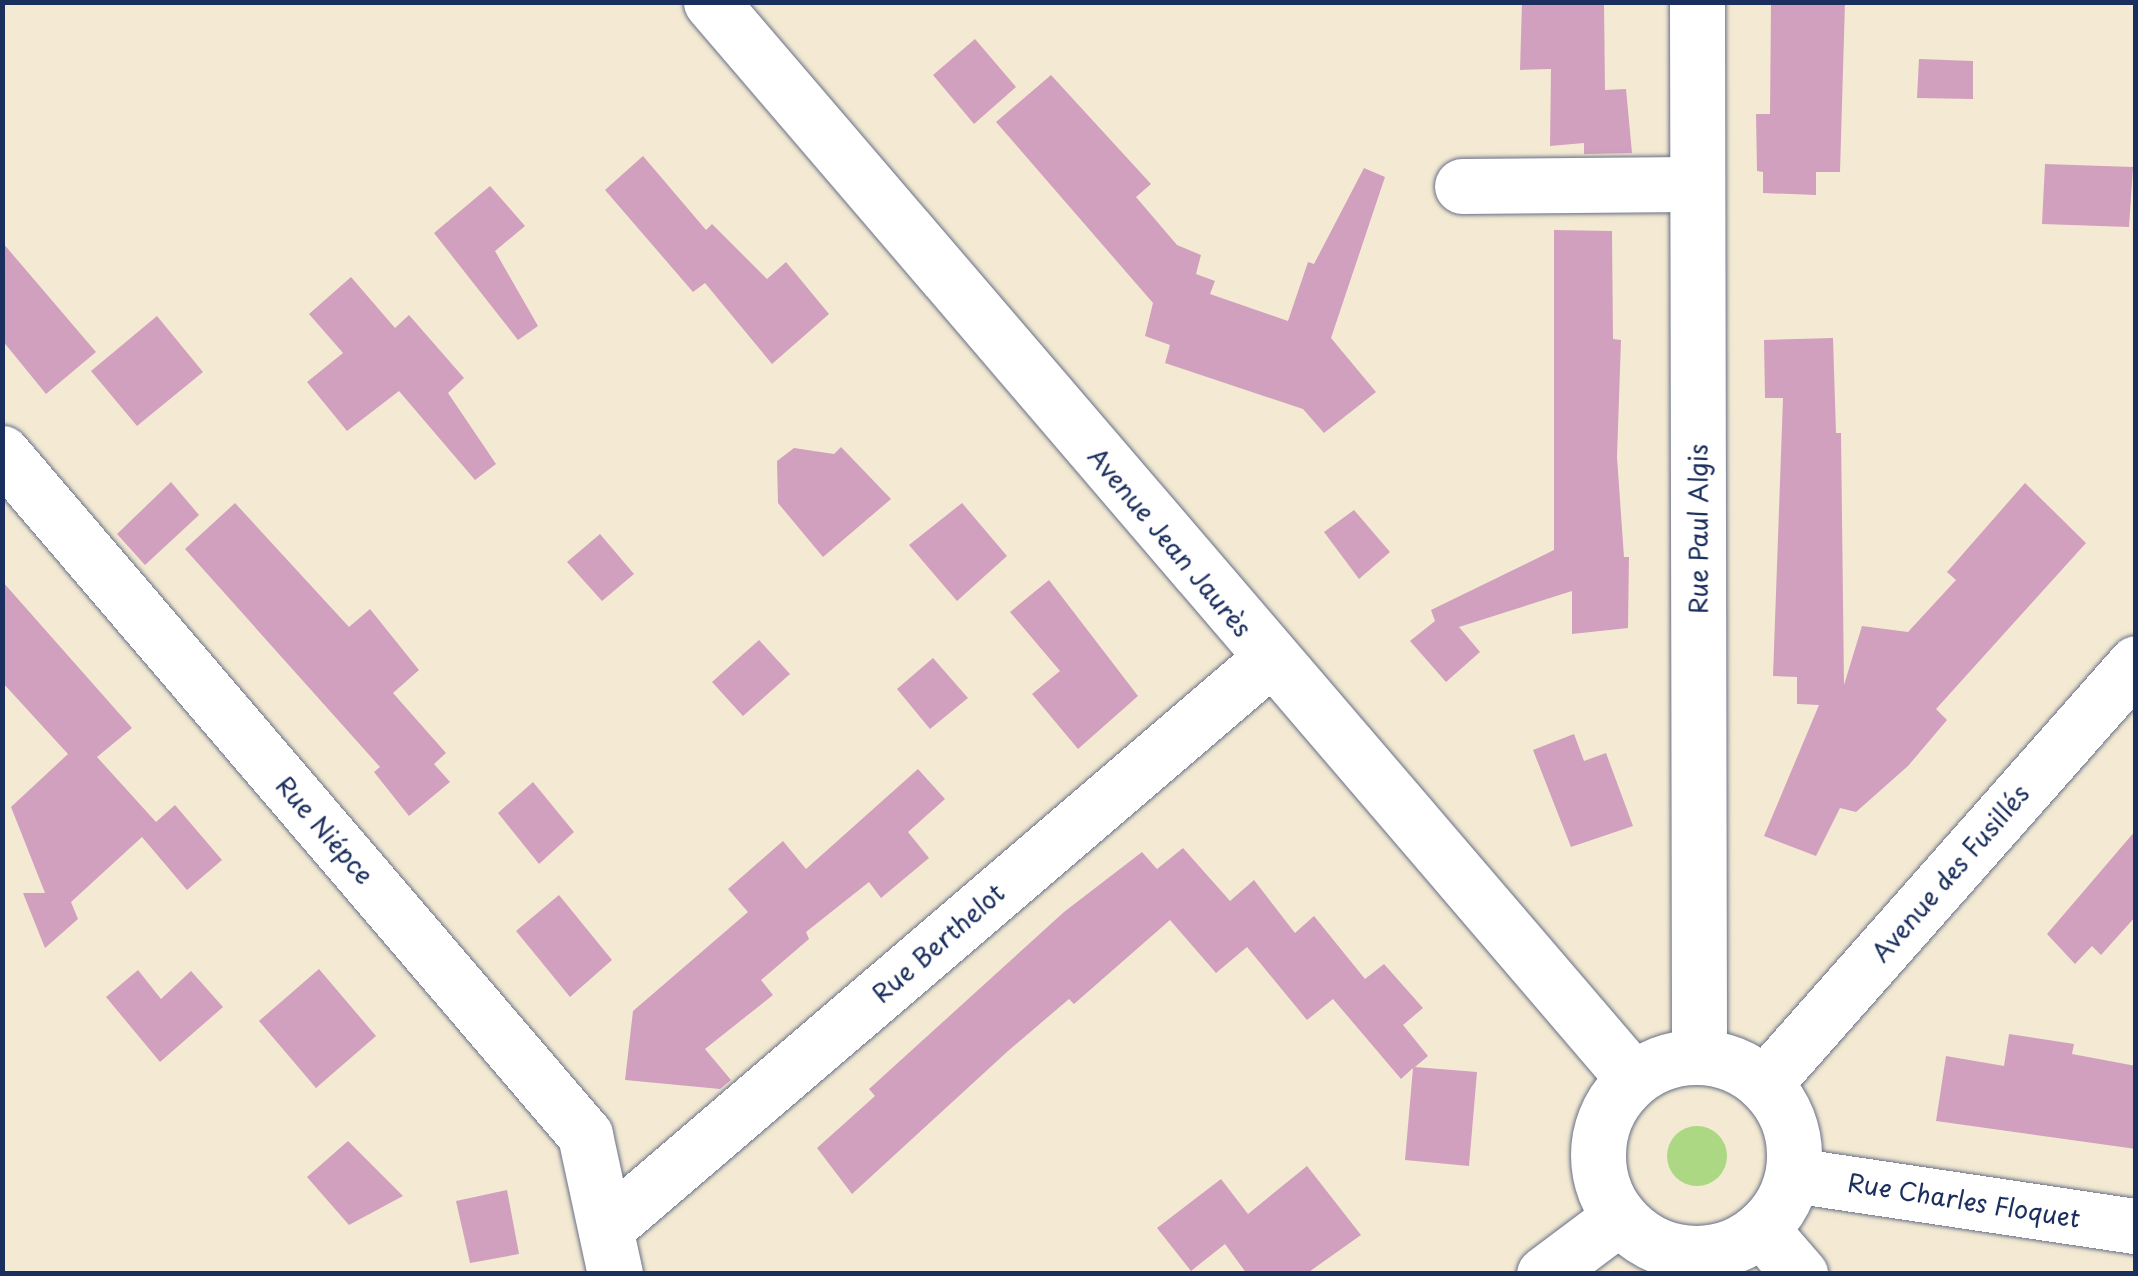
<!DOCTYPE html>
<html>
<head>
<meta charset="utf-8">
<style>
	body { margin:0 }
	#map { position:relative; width:2138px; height:1276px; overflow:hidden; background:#f4ead3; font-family:"Playpen Sans",sans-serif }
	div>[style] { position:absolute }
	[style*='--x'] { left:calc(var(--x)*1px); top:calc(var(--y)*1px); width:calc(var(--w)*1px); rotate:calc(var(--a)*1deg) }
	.green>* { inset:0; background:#acd783 }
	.round { border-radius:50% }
	.building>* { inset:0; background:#d1a0be }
	.roads { filter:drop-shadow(0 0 2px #677087) drop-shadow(0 0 2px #677087) }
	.minor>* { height:55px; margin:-27.5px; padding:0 27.5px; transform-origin:27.5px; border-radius:27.5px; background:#fff }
	.minor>.ring { margin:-27.5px; padding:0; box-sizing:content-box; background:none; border:55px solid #fff; border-radius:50% }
	span { translate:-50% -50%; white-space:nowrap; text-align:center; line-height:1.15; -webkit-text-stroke:8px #fff; paint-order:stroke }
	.street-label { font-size:25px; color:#1b2f5e }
	.frame { position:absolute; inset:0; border:5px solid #1b2f5e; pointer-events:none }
</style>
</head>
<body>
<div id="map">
	<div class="green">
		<i class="round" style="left:1667px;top:1126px;width:60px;height:60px"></i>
	</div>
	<div class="building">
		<i style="clip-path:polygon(1522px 2px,1604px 2px,1605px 90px,1626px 89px,1632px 153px,1584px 154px,1584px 143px,1550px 146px,1551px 69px,1520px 70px)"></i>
		<i style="clip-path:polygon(1771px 2px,1845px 2px,1840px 172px,1816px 172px,1816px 195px,1763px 193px,1763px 172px,1757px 171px,1756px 114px,1770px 114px)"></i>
		<i style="clip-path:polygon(975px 39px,1016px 87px,974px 124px,933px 75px)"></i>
		<i style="clip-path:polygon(1919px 59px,1973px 61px,1973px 99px,1917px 98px)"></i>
		<i style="clip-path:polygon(1051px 75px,1151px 184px,1136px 197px,1177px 245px,1201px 255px,1196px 274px,1215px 281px,1210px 294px,1288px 321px,1308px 262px,1314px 264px,1364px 168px,1385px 177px,1331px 338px,1376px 392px,1324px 433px,1303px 409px,1165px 363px,1170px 345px,1145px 336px,1153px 303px,996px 122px)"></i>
		<i style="clip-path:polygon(643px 156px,706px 230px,712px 224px,767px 279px,786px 262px,829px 314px,772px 364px,705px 283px,693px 292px,605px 190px)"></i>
		<i style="clip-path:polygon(2045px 164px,2133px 167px,2129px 227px,2042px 224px)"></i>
		<i style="clip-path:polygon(490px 186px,525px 226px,495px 251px,538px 326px,518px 340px,434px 233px)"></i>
		<i style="clip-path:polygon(1554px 230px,1612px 231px,1613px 339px,1621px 340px,1617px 457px,1624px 557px,1629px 557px,1628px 628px,1572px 634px,1572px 591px,1459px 627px,1480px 652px,1446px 682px,1410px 641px,1435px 621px,1431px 610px,1554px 550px)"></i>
		<i style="clip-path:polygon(2px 242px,96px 352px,46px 394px,2px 340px)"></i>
		<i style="clip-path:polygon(351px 277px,395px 328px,409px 315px,464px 378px,448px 393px,496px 464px,475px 480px,399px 391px,347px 431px,307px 382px,343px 353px,309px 314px)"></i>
		<i style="clip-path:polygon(157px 316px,203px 372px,137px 426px,91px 371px)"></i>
		<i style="clip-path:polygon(1833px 338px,1836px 433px,1841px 433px,1844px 685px,1862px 626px,1908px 632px,1956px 580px,1947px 572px,2025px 483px,2086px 543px,1936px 709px,1947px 720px,1908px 766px,1856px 812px,1840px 808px,1816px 856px,1764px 836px,1819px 705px,1797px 704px,1797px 677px,1773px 676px,1783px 398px,1765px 398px,1764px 340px)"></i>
		<i style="clip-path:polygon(841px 447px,891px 499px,823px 557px,778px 503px,777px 461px,794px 448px,834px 454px)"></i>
		<i style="clip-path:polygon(171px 482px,199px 515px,145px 565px,117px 534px)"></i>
		<i style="clip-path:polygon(235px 503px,349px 627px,370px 609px,419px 670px,393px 693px,446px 753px,434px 764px,450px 782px,409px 816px,374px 772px,380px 767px,185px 549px)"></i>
		<i style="clip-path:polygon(962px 503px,1007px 556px,957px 601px,909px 545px)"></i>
		<i style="clip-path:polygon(1354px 510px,1390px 552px,1359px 579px,1324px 532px)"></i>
		<i style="clip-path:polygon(600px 534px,634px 574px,602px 601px,567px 562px)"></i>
		<i style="clip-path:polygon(1049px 580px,1138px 696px,1078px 749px,1032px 694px,1060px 671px,1010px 612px)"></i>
		<i style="clip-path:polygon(2px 581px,132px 728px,97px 757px,156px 822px,175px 805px,222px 860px,187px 890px,142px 837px,71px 902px,78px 919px,45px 948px,23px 893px,45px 893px,11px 807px,68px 754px,2px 682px)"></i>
		<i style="clip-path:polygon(759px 640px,790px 674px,743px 716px,712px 682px)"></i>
		<i style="clip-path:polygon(933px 658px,968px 698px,930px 729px,897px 689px)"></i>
		<i style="clip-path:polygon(1574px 734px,1584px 761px,1606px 753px,1633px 826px,1571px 847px,1533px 750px)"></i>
		<i style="clip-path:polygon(918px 769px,945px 799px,908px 832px,929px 858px,881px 898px,869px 882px,806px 932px,809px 939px,761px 980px,773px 995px,705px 1049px,731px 1080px,720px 1089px,625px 1080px,633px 1011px,748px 912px,728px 889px,783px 841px,806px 869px)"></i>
		<i style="clip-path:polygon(533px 782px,574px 832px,539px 864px,498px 813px)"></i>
		<i style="clip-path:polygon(2136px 830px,2136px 916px,2101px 955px,2092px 946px,2075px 964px,2047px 934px)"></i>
		<i style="clip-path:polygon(1183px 848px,1230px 901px,1254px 880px,1295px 933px,1314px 916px,1365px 979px,1384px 964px,1423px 1008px,1403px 1025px,1428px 1056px,1415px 1067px,1477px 1072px,1469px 1166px,1405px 1160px,1413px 1068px,1401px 1079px,1333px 999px,1307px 1020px,1247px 947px,1216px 973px,1170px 920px,1074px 1004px,1069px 999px,1008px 1051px,852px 1194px,817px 1148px,875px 1096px,869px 1089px,1064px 912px,1142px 852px,1157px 869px)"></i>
		<i style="clip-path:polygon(559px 895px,612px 960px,570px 997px,516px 931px)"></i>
		<i style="clip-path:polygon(319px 969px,376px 1036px,316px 1088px,259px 1021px)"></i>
		<i style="clip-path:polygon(138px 970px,161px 999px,191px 971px,223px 1007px,160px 1062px,106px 997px)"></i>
		<i style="clip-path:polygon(2009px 1034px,2074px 1044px,2072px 1054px,2136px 1066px,2136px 1149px,1936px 1121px,1946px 1056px,2004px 1066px)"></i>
		<i style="clip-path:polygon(348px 1141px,403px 1196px,349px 1225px,307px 1177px)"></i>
		<i style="clip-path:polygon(1307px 1166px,1361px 1235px,1306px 1274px,1247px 1274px,1225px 1244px,1191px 1271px,1157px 1228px,1221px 1179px,1248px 1214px)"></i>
		<i style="clip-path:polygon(507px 1190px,519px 1254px,470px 1263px,456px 1201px)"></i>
	</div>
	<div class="roads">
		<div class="minor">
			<i style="--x:711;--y:2;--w:1417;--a:49.41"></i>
			<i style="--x:1697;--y:2;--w:1054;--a:89.89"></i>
			<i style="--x:1462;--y:186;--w:235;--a:-0.5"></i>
			<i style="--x:2;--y:453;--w:897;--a:49.47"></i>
			<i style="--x:585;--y:1135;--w:142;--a:77.8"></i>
			<i class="ring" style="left:1598px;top:1057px;width:141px;height:141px"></i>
			<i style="--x:1765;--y:1083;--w:560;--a:-48.54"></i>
			<i style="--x:1793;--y:1175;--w:347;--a:8.5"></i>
			<i style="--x:606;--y:1228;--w:874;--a:-40.59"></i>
			<i style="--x:1761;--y:1229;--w:60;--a:49.1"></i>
			<i style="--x:1544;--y:1274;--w:95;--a:-36.9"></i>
		</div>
	</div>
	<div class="street-label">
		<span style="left:1698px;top:529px;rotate:-90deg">Rue Paul Algis</span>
		<span style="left:1170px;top:542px;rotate:50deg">Avenue Jean Jaurès</span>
		<span style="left:325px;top:830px;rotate:49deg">Rue Niépce</span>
		<span style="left:1950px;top:873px;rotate:-49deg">Avenue des Fusillés</span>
		<span style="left:938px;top:943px;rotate:-41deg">Rue Berthelot</span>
		<span style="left:1964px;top:1200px;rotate:9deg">Rue Charles Floquet</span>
	</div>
	<div class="frame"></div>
</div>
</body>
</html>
